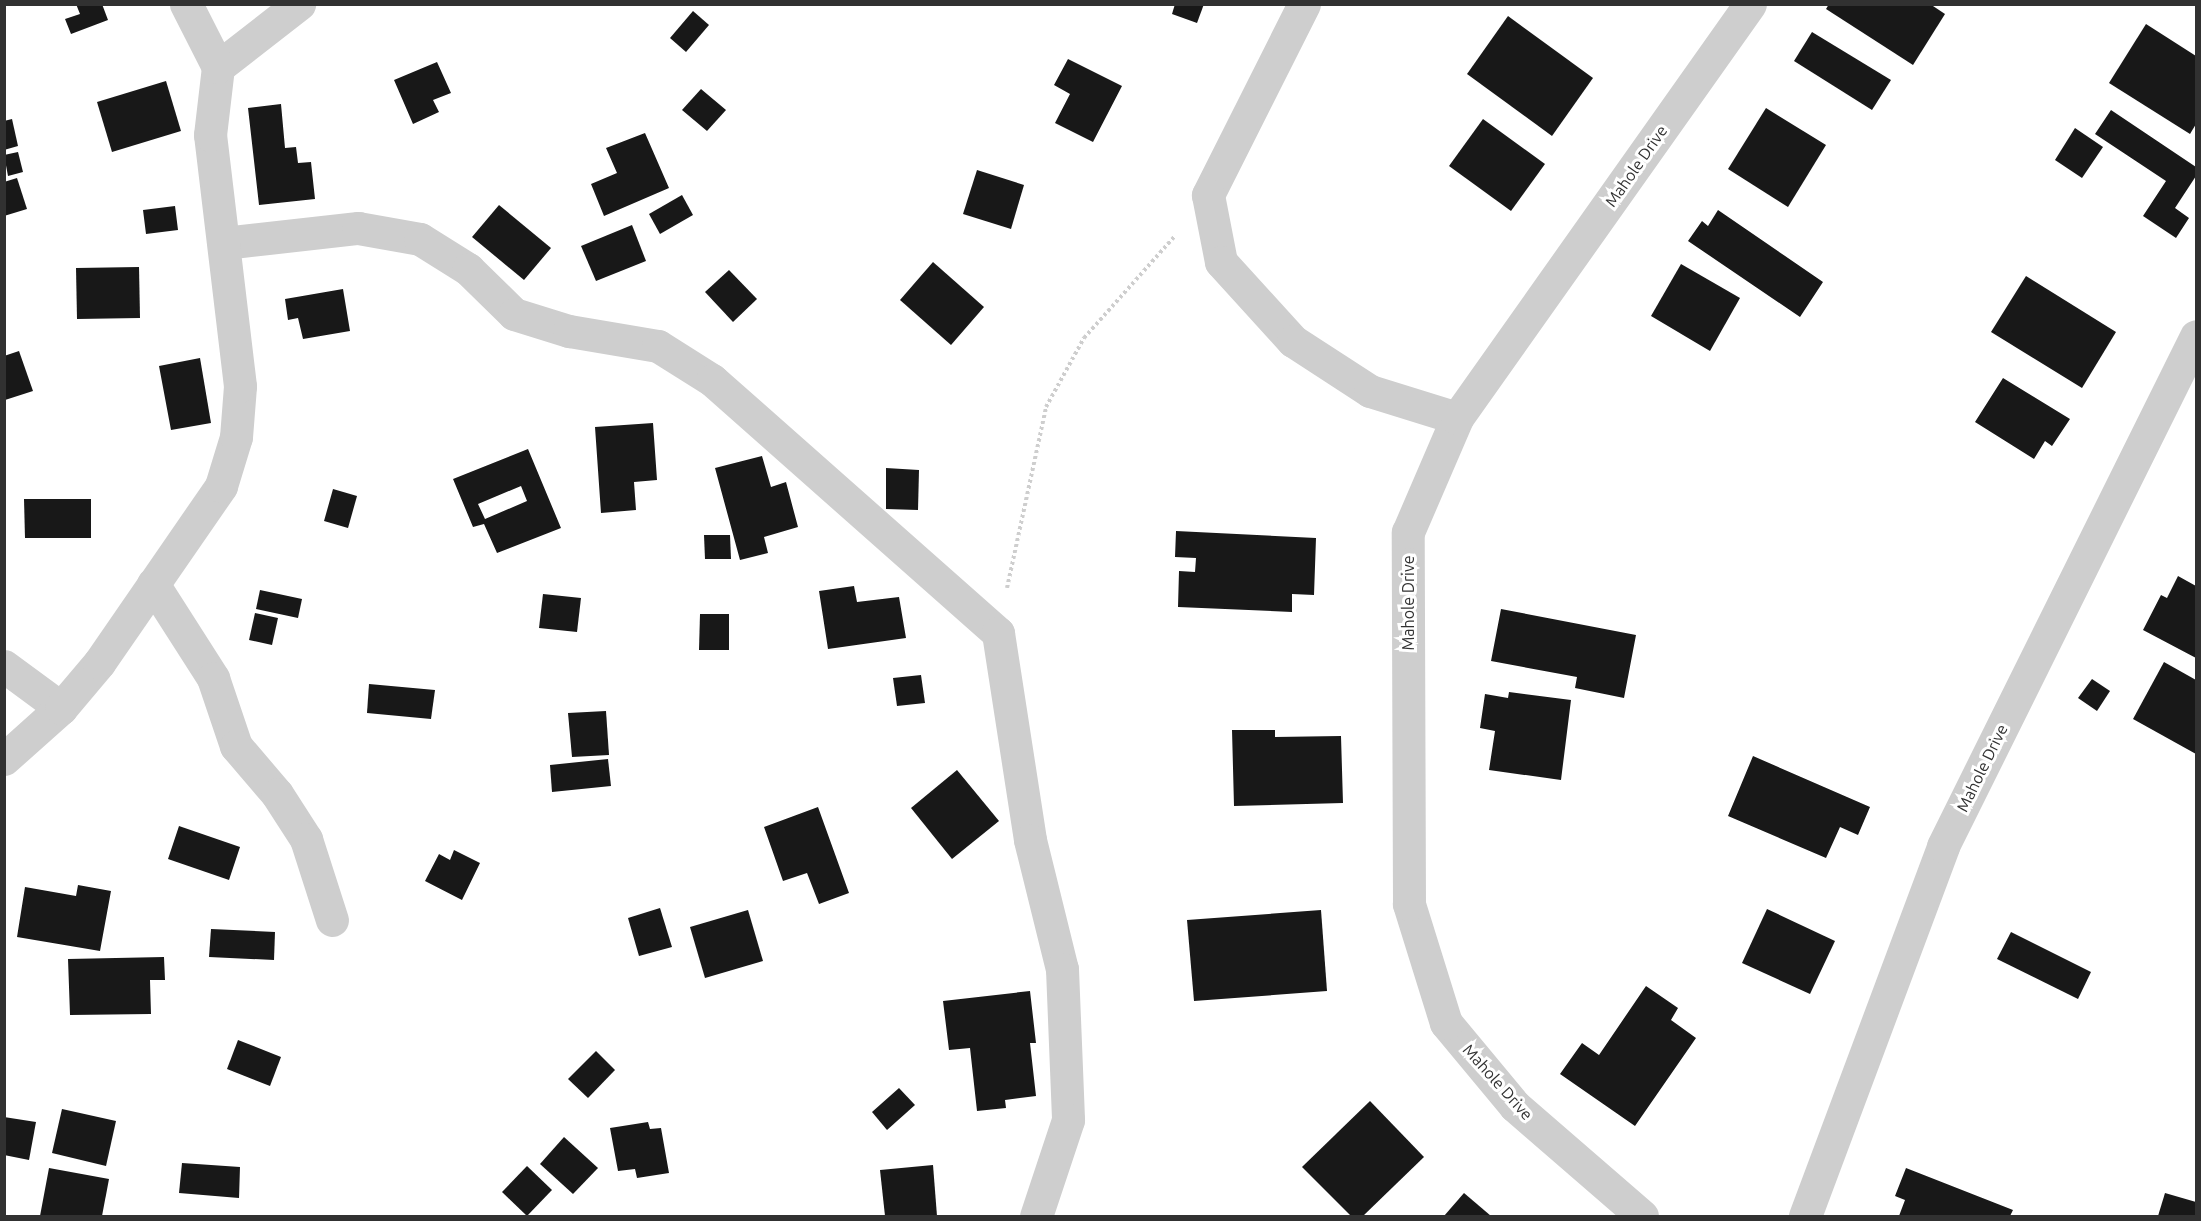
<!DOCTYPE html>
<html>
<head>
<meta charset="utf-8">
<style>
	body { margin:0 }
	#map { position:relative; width:2201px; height:1221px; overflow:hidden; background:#fff; font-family:Ubuntu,sans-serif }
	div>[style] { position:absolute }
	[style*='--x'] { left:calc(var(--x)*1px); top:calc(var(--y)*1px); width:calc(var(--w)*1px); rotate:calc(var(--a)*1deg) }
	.building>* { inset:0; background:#181818 }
	.path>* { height:4px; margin-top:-2px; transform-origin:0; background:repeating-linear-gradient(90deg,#cecece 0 3px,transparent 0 6px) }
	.street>* { height:33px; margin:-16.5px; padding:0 16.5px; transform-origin:16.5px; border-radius:16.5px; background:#cecece }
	span { translate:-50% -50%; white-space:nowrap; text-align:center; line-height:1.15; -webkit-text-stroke:6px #fff; paint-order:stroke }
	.street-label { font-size:16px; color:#313131 }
	.frame { position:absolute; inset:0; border:6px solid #313131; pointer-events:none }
</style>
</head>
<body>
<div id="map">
	<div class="building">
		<i style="clip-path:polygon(76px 4px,102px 4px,108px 20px,71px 34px,65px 19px,80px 14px)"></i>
		<i style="clip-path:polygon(1175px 4px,1204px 4px,1197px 23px,1172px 14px)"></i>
		<i style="clip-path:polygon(1829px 4px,1930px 4px,1945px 14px,1913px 65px,1826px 9px)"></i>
		<i style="clip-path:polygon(693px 11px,709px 25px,686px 52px,670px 38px)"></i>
		<i style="clip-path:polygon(1508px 16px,1593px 78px,1552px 136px,1467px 74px)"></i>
		<i style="clip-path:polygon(2146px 24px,2196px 56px,2196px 124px,2190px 134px,2109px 83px)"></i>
		<i style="clip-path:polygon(1812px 32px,1891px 80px,1872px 110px,1794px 61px)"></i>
		<i style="clip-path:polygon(1068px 59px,1122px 86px,1093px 142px,1055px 123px,1070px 94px,1054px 85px)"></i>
		<i style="clip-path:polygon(437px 62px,451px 93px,433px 100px,439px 112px,413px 124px,394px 80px)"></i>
		<i style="clip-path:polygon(166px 81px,181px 131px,112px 152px,97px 102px)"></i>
		<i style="clip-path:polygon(701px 89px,726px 110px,707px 131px,682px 110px)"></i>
		<i style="clip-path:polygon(281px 104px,285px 148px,296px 147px,298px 163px,311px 162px,315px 199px,259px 205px,248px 108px)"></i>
		<i style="clip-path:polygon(1766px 108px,1826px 145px,1788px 207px,1728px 169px)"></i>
		<i style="clip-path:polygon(2111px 110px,2196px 167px,2196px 176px,2175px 208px,2189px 218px,2176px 238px,2143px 216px,2166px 181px,2095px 134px)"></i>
		<i style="clip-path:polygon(12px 119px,18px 146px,4px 150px,4px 121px)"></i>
		<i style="clip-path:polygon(1483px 119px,1545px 164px,1511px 211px,1449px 166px)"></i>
		<i style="clip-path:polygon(2075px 128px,2103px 147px,2082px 178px,2055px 160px)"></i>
		<i style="clip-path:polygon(645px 133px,669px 188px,604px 216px,591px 184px,617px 173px,606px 148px)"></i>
		<i style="clip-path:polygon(18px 152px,23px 172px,8px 176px,4px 155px)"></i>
		<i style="clip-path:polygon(977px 170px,1024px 185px,1011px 229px,963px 214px)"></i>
		<i style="clip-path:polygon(17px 178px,27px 209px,4px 216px,4px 182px)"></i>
		<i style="clip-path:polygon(682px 195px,693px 215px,660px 234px,649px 214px)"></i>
		<i style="clip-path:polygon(499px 205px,551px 248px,524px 280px,472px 237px)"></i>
		<i style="clip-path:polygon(175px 206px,178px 230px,146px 234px,143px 210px)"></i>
		<i style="clip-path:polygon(1718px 210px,1823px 282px,1800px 317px,1688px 241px,1702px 221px,1708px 226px)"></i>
		<i style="clip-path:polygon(632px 225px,646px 261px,596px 281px,581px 246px)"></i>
		<i style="clip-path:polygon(933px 262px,984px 307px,951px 345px,900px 300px)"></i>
		<i style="clip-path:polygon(1681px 264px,1740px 298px,1710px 351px,1651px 316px)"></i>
		<i style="clip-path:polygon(139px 267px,140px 318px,77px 319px,76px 268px)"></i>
		<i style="clip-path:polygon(729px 270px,757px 299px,733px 322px,705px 292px)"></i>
		<i style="clip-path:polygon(2026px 276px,2116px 332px,2082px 388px,1991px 332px)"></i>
		<i style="clip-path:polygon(343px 289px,350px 331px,303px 339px,298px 318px,288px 320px,285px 299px)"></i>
		<i style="clip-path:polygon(19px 351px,33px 391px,5px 400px,4px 356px)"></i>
		<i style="clip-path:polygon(200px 358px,211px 423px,171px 430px,159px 366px)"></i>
		<i style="clip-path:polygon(2003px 378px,2070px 419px,2052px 446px,2045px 441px,2034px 459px,1975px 422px)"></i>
		<i style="clip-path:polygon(653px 423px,657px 480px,634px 482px,636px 510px,601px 513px,595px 427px)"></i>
		<i style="clip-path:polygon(evenodd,528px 449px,561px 528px,497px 553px,484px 524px,473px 527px,453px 479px,528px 449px,521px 486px,527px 501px,485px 519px,478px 504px,521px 486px)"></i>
		<i style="clip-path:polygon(762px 456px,771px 487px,786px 482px,798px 527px,764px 537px,768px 553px,740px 560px,715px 468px)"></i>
		<i style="clip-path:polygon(886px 468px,919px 470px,918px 510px,886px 509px)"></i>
		<i style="clip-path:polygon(333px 489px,357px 496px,348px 528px,324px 521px)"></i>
		<i style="clip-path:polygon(24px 499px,91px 499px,91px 538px,25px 538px)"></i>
		<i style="clip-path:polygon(1176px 531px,1316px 538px,1314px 595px,1292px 594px,1292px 612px,1178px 607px,1179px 571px,1195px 572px,1196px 558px,1175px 557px)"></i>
		<i style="clip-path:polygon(704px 535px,730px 535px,731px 559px,705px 559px)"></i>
		<i style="clip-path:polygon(2178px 576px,2196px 586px,2196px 658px,2143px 630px,2161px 595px,2167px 598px)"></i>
		<i style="clip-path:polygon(854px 586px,857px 602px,899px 597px,906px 638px,828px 649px,819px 591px)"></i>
		<i style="clip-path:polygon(260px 590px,302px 599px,298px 618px,256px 609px)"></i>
		<i style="clip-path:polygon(543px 594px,581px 598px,577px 632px,539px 628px)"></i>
		<i style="clip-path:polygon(1501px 609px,1636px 635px,1624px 698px,1575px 688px,1577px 677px,1491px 661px)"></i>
		<i style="clip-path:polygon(255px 613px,278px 618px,272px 645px,249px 640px)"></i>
		<i style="clip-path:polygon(700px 614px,729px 614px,729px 650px,699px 650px)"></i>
		<i style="clip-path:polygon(2164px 662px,2196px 680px,2196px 754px,2133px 719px)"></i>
		<i style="clip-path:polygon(921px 675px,925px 703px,897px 706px,893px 678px)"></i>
		<i style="clip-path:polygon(2092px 679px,2110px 691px,2097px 711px,2078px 698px)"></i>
		<i style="clip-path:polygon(369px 684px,435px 690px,431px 719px,367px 713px)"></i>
		<i style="clip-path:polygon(1509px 692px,1571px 700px,1561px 780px,1489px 770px,1495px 731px,1480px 728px,1485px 694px,1508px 698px)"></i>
		<i style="clip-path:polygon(606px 711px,609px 755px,572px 757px,568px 713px)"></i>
		<i style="clip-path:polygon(1232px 730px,1275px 730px,1275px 737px,1341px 736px,1343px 803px,1234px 806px)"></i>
		<i style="clip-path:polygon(1753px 756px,1870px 807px,1858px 835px,1840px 827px,1826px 858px,1728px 816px)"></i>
		<i style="clip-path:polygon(608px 759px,611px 786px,552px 792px,550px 765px)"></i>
		<i style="clip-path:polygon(957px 770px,999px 821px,952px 859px,911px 808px)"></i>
		<i style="clip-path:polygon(818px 807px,849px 893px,819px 904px,807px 873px,783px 881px,764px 827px)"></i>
		<i style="clip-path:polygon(179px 826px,240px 847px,229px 880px,168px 859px)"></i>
		<i style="clip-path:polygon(454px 850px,480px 863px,462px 900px,425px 881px,439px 854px,450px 860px)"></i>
		<i style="clip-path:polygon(78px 885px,111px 891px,100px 951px,17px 937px,25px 887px,76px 896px)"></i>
		<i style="clip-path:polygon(660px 908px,672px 947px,639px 956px,628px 918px)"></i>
		<i style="clip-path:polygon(1767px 909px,1835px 941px,1810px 994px,1742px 963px)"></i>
		<i style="clip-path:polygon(748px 910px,763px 961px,705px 978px,690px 927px)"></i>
		<i style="clip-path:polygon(1321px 910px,1327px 991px,1194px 1001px,1187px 920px)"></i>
		<i style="clip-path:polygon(211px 929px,275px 932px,274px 960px,209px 957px)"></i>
		<i style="clip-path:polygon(2011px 932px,2091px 972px,2078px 999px,1997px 959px)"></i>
		<i style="clip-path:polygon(164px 957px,165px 980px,150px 980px,151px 1014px,70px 1015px,68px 959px)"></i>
		<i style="clip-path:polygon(1646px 986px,1678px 1008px,1671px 1020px,1696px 1038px,1635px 1126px,1560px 1074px,1582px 1043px,1599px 1055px)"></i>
		<i style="clip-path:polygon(1030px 991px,1036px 1043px,1030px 1043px,1036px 1096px,1005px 1100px,1006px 1108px,977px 1111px,970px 1048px,949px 1050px,943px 1001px)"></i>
		<i style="clip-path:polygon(238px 1040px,281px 1057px,270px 1086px,227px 1069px)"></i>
		<i style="clip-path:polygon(596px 1051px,615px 1070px,588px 1098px,568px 1079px)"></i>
		<i style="clip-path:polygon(899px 1088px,915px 1105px,887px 1130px,872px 1112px)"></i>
		<i style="clip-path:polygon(1370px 1101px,1424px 1157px,1363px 1216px,1351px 1216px,1302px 1167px)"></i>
		<i style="clip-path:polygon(62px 1109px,116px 1121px,106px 1166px,52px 1153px)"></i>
		<i style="clip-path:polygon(4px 1117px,36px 1122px,29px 1160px,4px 1155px)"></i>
		<i style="clip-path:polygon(648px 1122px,650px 1129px,661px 1128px,669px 1173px,637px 1178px,635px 1169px,618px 1171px,610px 1128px)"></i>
		<i style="clip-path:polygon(564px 1137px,598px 1168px,573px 1194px,540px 1164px)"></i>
		<i style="clip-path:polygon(182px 1163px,240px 1167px,239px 1198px,179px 1193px)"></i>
		<i style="clip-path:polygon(933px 1165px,937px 1216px,885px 1216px,880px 1170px)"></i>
		<i style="clip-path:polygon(527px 1166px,552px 1190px,527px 1216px,502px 1192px)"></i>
		<i style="clip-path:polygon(49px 1168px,109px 1179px,102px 1216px,40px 1216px)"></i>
		<i style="clip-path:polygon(1906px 1168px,2013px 1210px,2010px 1216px,1899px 1216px,1905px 1200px,1895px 1196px)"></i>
		<i style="clip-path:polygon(1464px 1193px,1491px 1216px,1444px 1216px)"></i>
		<i style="clip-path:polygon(2165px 1193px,2196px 1202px,2196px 1216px,2158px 1216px)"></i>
	</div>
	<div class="path">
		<i style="--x:1007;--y:588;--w:185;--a:-77.8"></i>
		<i style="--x:1046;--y:407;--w:79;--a:-61.2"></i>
		<i style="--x:1084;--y:338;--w:137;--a:-48.3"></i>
	</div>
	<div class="street">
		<i style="--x:1304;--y:4;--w:214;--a:116.7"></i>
		<i style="--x:1208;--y:195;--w:68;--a:79"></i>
		<i style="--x:1221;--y:262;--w:107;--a:47.7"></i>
		<i style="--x:1293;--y:341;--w:92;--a:33"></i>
		<i style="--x:1370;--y:391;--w:91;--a:17.2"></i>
		<i style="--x:218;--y:67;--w:103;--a:-37.9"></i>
		<i style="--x:224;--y:243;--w:135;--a:-6.4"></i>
		<i style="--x:358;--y:228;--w:63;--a:10.1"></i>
		<i style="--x:420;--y:239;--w:57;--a:32"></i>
		<i style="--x:468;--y:269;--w:64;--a:44.4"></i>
		<i style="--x:514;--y:314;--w:58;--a:17.2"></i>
		<i style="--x:569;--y:331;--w:90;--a:9.6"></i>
		<i style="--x:658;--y:346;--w:64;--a:32.2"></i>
		<i style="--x:712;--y:380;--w:382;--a:41.5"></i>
		<i style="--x:998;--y:633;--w:209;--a:81.2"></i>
		<i style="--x:1030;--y:840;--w:133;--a:76.1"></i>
		<i style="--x:1062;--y:969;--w:151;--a:87.7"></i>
		<i style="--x:1068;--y:1120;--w:101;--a:108.4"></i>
		<i style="--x:153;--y:584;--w:112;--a:57.4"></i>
		<i style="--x:213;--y:678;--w:72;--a:71.3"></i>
		<i style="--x:236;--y:746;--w:63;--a:49.5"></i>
		<i style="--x:277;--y:794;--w:54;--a:57.2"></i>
		<i style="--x:306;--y:839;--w:85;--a:72.2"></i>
		<i style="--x:4;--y:666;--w:71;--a:36.4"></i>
		<i style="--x:4;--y:759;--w:76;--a:-41.8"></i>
		<i style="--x:61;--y:708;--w:59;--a:-49.8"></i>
		<i style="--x:99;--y:663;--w:215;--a:-55.4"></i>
		<i style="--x:221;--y:486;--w:51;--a:-73"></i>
		<i style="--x:236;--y:437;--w:51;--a:-85.5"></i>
		<i style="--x:240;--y:386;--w:253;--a:-96.8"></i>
		<i style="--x:210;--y:135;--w:68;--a:-83.3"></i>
		<i style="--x:218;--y:67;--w:71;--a:-116.9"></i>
		<i style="--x:1642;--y:1216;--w:168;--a:-139.1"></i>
		<i style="--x:1515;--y:1106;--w:108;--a:-129.7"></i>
		<i style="--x:1446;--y:1023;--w:125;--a:-107.3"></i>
		<i style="--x:1409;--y:904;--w:372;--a:-90.2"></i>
		<i style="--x:1408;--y:532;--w:124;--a:-66.7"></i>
		<i style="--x:1457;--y:418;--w:507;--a:-54.71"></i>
		<i style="--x:1805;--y:1216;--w:395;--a:-69.5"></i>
		<i style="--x:1943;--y:846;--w:569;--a:-63.61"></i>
	</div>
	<div class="street-label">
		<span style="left:1636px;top:166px;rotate:-55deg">Mahole Drive</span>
		<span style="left:1408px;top:603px;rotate:-90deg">Mahole Drive</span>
		<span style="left:1982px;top:768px;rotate:-64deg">Mahole Drive</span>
		<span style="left:1498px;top:1082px;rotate:48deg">Mahole Drive</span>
	</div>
	<div class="frame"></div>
</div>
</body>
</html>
